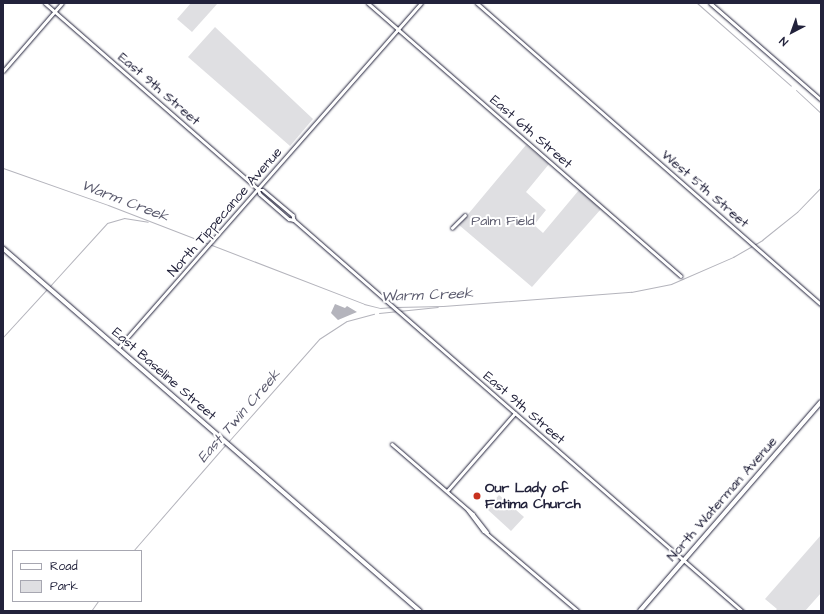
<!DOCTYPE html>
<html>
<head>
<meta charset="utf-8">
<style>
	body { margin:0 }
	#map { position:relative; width:824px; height:614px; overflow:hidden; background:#fff; font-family:"Architects Daughter",sans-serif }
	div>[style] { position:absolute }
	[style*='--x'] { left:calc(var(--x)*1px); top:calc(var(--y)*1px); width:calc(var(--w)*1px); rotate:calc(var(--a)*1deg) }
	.green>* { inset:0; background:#dfdfe2 }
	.water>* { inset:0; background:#b4b4bc }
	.stream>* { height:1px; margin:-0.5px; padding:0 0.5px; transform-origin:0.5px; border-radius:0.5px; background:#b4b4bc }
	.roads { filter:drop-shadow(0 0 1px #22223b) drop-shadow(0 0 1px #22223b) }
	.tertiary>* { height:2.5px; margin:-1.25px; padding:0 1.25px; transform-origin:1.25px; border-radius:1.25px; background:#fff }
	.secondary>* { height:3px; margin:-1.5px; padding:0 1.5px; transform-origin:1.5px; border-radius:1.5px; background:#fff }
	.primary>* { height:3.5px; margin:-1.75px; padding:0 1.75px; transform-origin:1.75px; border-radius:1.75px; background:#fff }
	.dots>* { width:11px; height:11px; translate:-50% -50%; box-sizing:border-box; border:2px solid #fff; border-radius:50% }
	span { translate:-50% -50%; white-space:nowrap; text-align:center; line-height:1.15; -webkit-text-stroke:4px #fff; paint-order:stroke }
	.street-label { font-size:14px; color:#22223b }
	.park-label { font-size:14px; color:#5b5b6d }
	.poi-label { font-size:14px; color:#22223b; font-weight:700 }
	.left { translate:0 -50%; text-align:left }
	.water-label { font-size:15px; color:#5c5c6f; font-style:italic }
	.frame { position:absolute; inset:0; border:4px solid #22223b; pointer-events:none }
	.legend { position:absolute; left:12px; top:550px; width:130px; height:52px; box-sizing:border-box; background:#fff; border:1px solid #a7a7b1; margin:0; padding:5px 7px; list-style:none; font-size:12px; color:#22223b }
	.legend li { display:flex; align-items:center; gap:8px; height:20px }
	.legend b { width:20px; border:1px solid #a7a7b1 }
	.north { position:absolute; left:772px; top:12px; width:40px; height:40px; -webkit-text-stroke:3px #fff; paint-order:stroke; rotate:221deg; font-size:11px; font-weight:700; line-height:16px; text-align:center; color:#22223b }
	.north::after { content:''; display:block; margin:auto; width:14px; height:18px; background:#22223b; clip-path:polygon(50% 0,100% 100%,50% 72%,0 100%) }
</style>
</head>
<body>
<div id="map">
	<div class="green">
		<i style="clip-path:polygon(191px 3px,218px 3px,192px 32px,177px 19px)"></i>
		<i style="clip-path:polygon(215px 27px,313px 119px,290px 146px,188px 57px)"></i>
		<i style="clip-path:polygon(526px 145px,549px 164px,526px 192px,546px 210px,534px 225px,543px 233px,579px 190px,601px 209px,532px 287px,459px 225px)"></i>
		<i style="clip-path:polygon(499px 495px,524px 517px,511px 531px,487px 509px)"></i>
		<i style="clip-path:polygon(821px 535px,821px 593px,805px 611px,775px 611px,777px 609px,765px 599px)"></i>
	</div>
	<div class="water">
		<i style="clip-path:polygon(335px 304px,345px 308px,347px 306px,357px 312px,338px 320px,331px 313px)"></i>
	</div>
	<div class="stream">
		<i style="--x:697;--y:3;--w:125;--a:41.4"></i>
		<i style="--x:796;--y:90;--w:34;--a:43"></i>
		<i style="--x:3;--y:168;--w:111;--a:19.4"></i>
		<i style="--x:108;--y:205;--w:274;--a:21.1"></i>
		<i style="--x:364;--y:304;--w:16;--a:14"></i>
		<i style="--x:380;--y:308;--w:13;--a:-4"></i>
		<i style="--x:49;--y:287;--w:86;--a:-47.8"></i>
		<i style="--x:107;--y:223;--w:18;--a:-16"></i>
		<i style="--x:124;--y:218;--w:24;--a:9"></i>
		<i style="--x:396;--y:307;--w:47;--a:-1.2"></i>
		<i style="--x:443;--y:306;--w:189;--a:-4.3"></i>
		<i style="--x:631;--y:292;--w:41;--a:-11.3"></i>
		<i style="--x:671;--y:284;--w:68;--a:-23.5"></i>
		<i style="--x:733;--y:257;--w:34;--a:-30"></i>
		<i style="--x:762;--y:240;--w:45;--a:-38.7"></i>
		<i style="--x:797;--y:212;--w:35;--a:-46"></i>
		<i style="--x:379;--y:313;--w:59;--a:-5.8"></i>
		<i style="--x:3;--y:337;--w:65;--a:-47.5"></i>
		<i style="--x:228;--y:442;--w:137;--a:-48.5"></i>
		<i style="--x:319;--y:339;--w:33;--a:-33"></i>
		<i style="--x:347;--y:321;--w:28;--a:-15"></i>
		<i style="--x:133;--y:551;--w:142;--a:-49"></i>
		<i style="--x:91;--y:611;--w:12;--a:-55"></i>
	</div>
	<div class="roads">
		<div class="tertiary">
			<i style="--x:45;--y:3;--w:283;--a:41.1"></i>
			<i style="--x:258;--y:189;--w:5;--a:68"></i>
			<i style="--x:260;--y:194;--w:38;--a:41"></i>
			<i style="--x:289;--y:219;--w:5;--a:11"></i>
			<i style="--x:368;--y:3;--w:415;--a:41.1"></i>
			<i style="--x:477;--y:3;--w:457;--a:41.2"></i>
			<i style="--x:259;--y:190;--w:4;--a:0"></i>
			<i style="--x:263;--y:190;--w:39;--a:40"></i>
			<i style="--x:293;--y:215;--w:5;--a:79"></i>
			<i style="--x:294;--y:220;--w:595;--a:41.11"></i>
			<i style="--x:452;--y:228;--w:18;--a:-45"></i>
			<i style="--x:118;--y:348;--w:459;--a:-48.7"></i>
			<i style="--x:392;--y:444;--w:107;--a:40.8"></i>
			<i style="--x:473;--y:514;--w:23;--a:52"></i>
			<i style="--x:447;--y:491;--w:103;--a:-48.9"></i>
			<i style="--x:468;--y:510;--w:26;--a:53"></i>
			<i style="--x:484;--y:531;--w:123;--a:40.4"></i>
		</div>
		<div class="secondary">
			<i style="--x:710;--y:3;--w:147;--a:41.1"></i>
			<i style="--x:3;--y:71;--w:90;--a:-49.1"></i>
		</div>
		<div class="primary">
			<i style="--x:3;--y:248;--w:553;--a:41.04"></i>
			<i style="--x:640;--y:611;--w:276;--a:-49.1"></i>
		</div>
	</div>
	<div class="dots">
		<i style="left:477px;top:496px;background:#c8321e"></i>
	</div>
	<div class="street-label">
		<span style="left:159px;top:89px;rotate:41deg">East 9th Street</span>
		<span style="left:531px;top:132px;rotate:41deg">East 6th Street</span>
		<span style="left:705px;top:189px;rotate:41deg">West 5th Street</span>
		<span style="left:225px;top:212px;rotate:-49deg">North Tippecanoe Avenue</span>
		<span style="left:164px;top:374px;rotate:41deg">East Baseline Street</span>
		<span style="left:524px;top:408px;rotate:41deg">East 9th Street</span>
		<span style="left:722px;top:499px;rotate:-49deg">North Waterman Avenue</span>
	</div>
	<div class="park-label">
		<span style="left:503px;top:221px">Palm Field</span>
	</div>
	<div class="poi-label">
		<span class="left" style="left:485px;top:496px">Our Lady of<br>Fatima Church</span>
	</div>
	<div class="water-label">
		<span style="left:125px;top:201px;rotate:21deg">Warm Creek</span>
		<span style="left:427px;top:295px;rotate:-2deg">Warm Creek</span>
		<span style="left:239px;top:416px;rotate:-49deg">East Twin Creek</span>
	</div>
	<div class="frame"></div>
	<ul class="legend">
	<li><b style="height:5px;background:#fff"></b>Road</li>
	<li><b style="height:11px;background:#dfdfe2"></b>Park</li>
	</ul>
	<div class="north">N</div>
</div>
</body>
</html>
